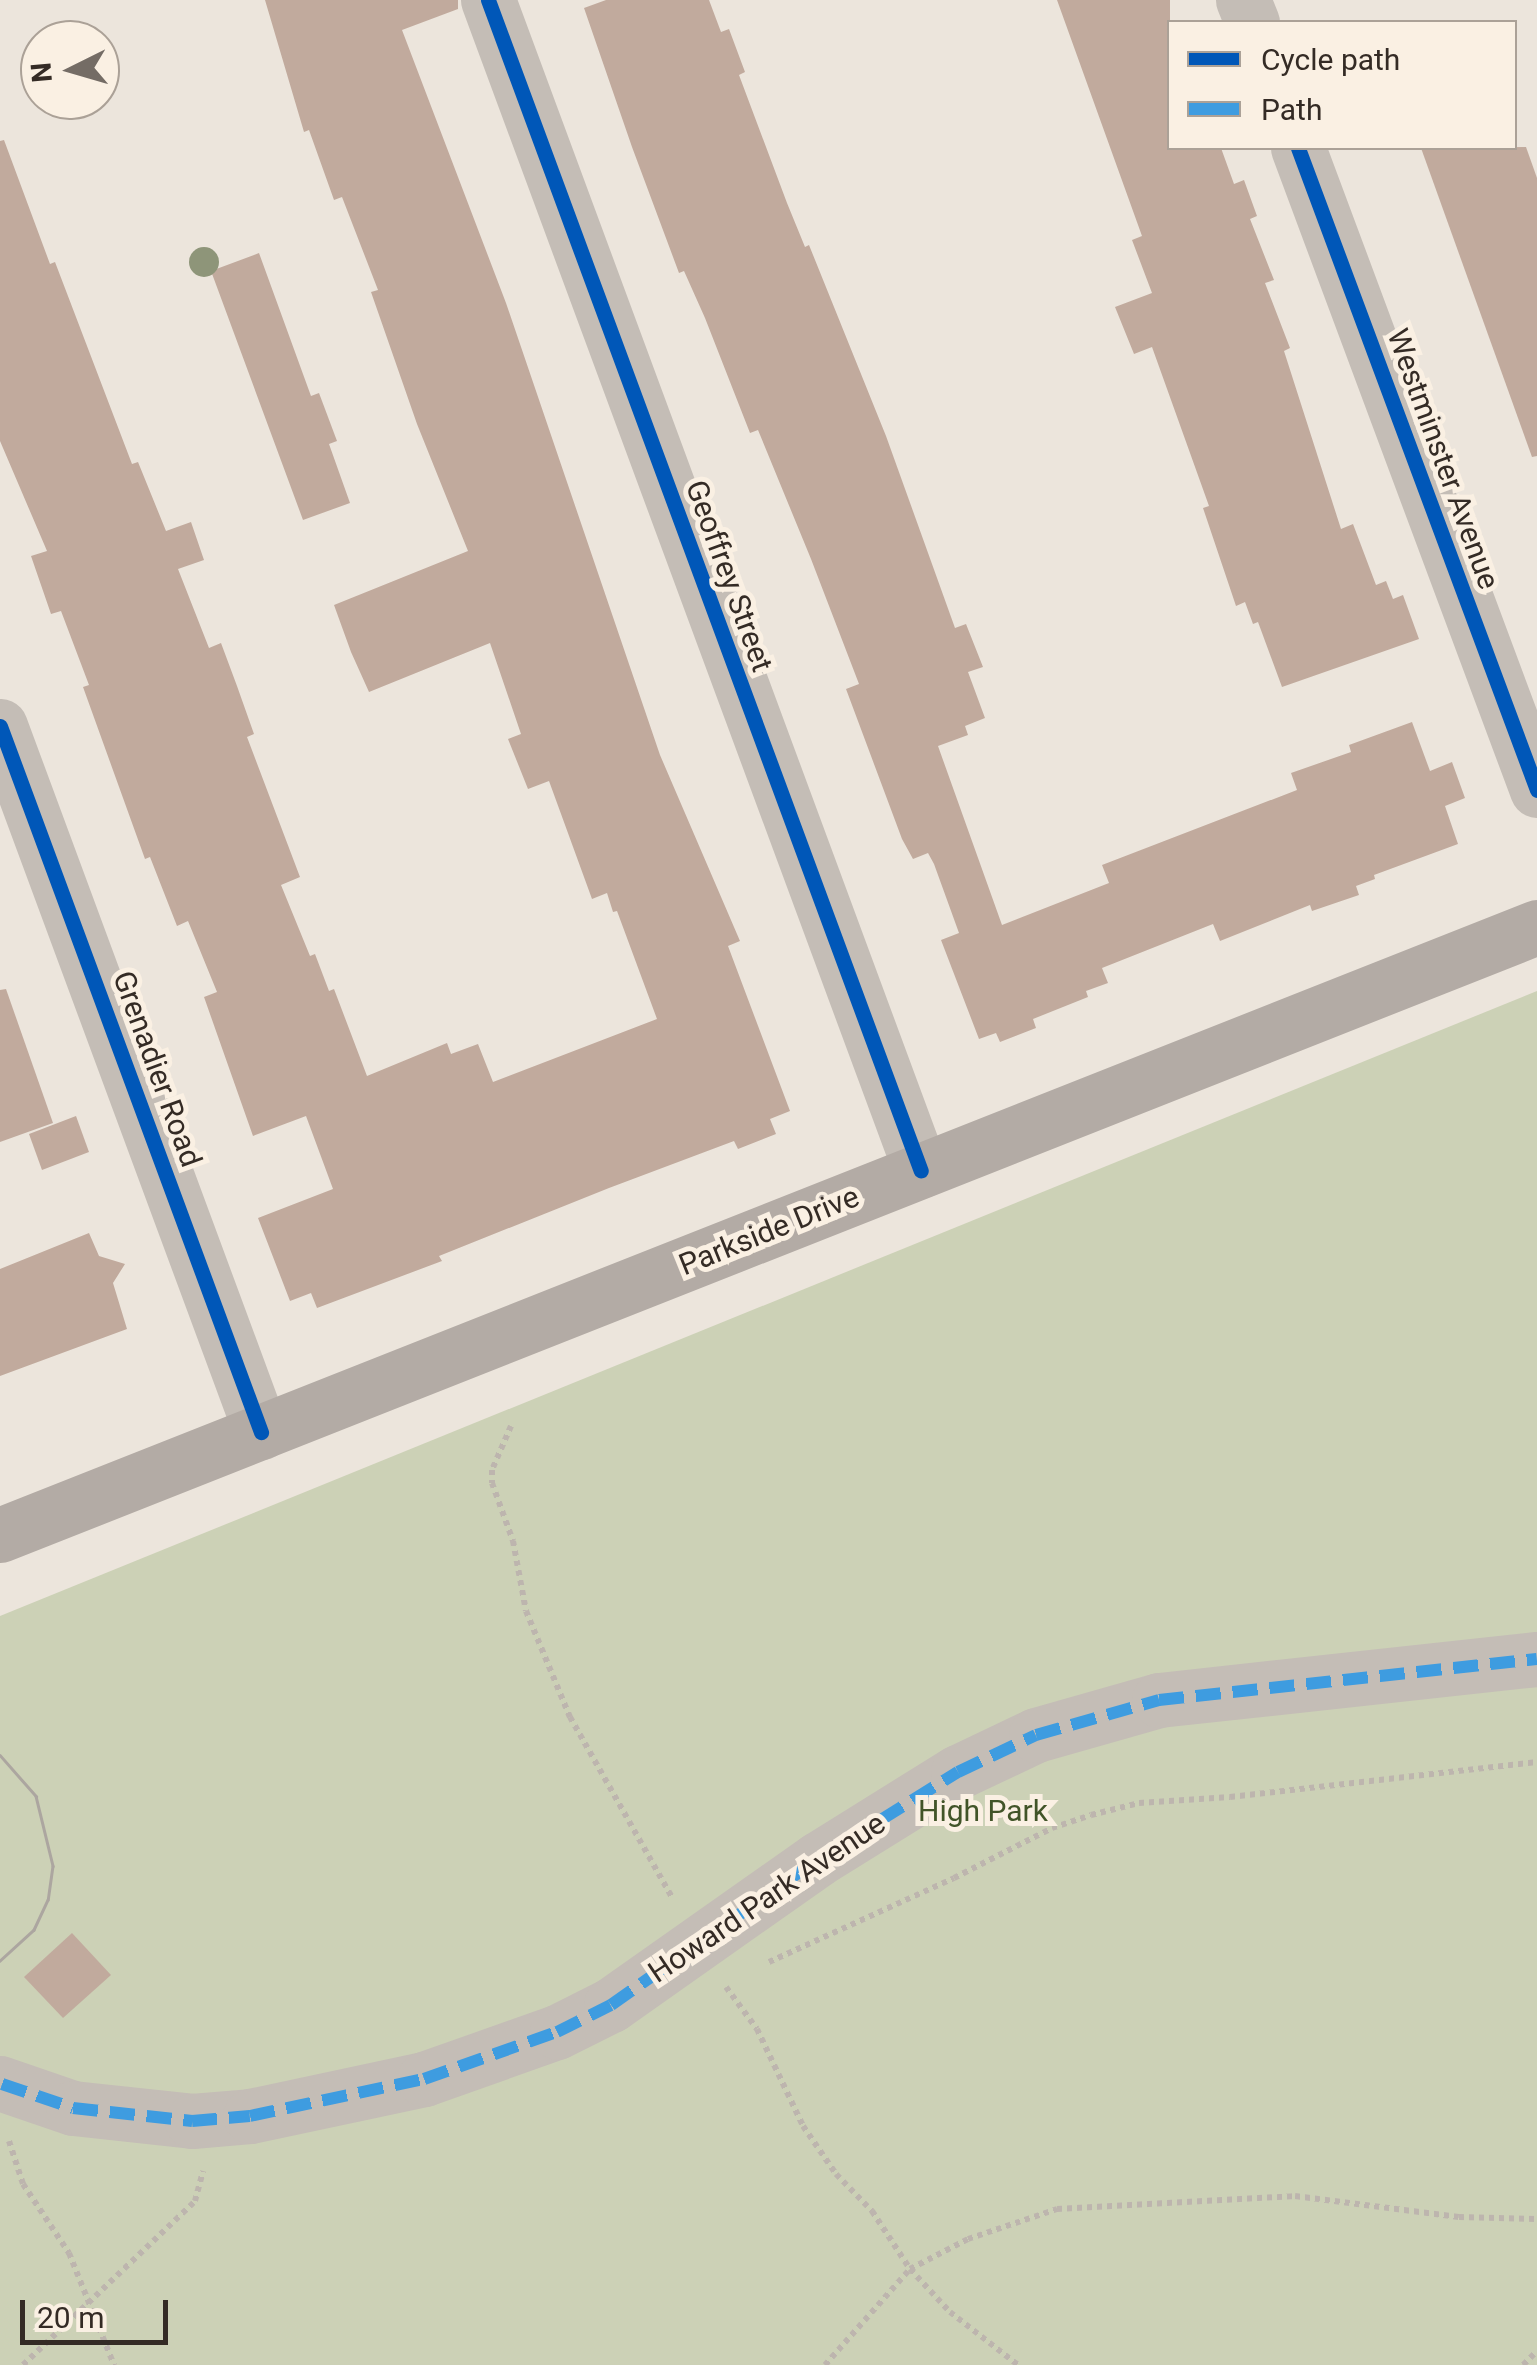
<!DOCTYPE html>
<html>
<head>
<meta charset="utf-8">
<style>
	body { margin:0 }
	#map { position:relative; width:1537px; height:2365px; overflow:hidden; background:#ece5dc; font-family:Roboto,sans-serif }
	div>[style] { position:absolute }
	[style*='--x'] { left:calc(var(--x)*1px); top:calc(var(--y)*1px); width:calc(var(--w)*1px); rotate:calc(var(--a)*1deg) }
	.green>* { inset:0; background:#ccd1b6 }
	.building>* { inset:0; background:#c1aa9d }
	.path>* { height:6px; margin-top:-3px; transform-origin:0; background:repeating-linear-gradient(90deg,#bdb5ae 0 5px,transparent 0 10px) }
	.minor>* { height:55px; margin:-27.5px; padding:0 27.5px; transform-origin:27.5px; border-radius:27.5px; background:#c4bdb6 }
	.major>* { height:55px; margin:-27.5px; padding:0 27.5px; transform-origin:27.5px; border-radius:27.5px; background:#b3aba5 }
	.tram>* { height:2.5px; margin:-1.25px; padding:0 1.25px; transform-origin:1.25px; border-radius:1.25px; background:#aca6a0 }
	.quiet>* { height:12px; margin-top:-6px; transform-origin:0; background:repeating-linear-gradient(90deg,#3e9ce0 0 25px,transparent 0 37px) }
	.cycleway>* { height:15px; margin:-7.5px; padding:0 7.5px; transform-origin:7.5px; border-radius:7.5px; background:#0057b8 }
	.trees>* { width:30px; height:30px; margin:-15px; border-radius:50%; background:#8e9579 }
	span { translate:-50% -50%; white-space:nowrap; text-align:center; line-height:1.15; -webkit-text-stroke:10px #faf0e3; paint-order:stroke }
	.street-label { font-size:30px; color:#342b25 }
	.park-label { font-size:30px; color:#415428 }
	.legend { position:absolute; left:1167px; top:20px; width:350px; height:130px; box-sizing:border-box; background:#faf0e3; border:2px solid #aba197; margin:0; padding:12px 18px; list-style:none; font-size:30px; color:#342b25 }
	.legend li { display:flex; align-items:center; gap:20px; height:50px }
	.legend b { width:50px; border:2px solid #aba197 }
	.north { position:absolute; left:20px; top:20px; width:100px; height:100px; box-sizing:border-box; background:#faf0e3; border:2px solid #aba197; border-radius:50%; rotate:265deg; font-size:28px; font-weight:700; line-height:40px; text-align:center; color:#342b25 }
	.north::after { content:''; display:block; margin:auto; width:35px; height:45px; background:#746c65; clip-path:polygon(50% 0,100% 100%,50% 72%,0 100%) }
	.scale { position:absolute; left:20px; top:2300px; width:148px; height:45px; box-sizing:border-box; border:5px solid #342b25; border-top:0; padding-left:12px; font-size:30px; line-height:35px; white-space:nowrap; color:#342b25; -webkit-text-stroke:8px #faf0e3; paint-order:stroke }
</style>
</head>
<body>
<div id="map">
	<div class="green">
		<i style="clip-path:polygon(1537px 991px,1537px 2365px,0 2365px,0 1616px)"></i>
	</div>
	<div class="building">
		<i style="clip-path:polygon(265px 0,458px 0,458px 9px,402px 30px,506px 303px,660px 755px,740px 941px,728px 946px,790px 1111px,770px 1119px,776px 1134px,738px 1149px,734px 1141px,609px 1188px,439px 1256px,442px 1261px,317px 1308px,311px 1293px,290px 1301px,258px 1218px,333px 1189px,306px 1116px,253px 1136px,204px 997px,217px 992px,188px 921px,177px 926px,150px 857px,145px 859px,83px 687px,89px 685px,61px 611px,51px 614px,31px 556px,47px 551px,0 441px,0 141px,4px 140px,50px 264px,55px 262px,132px 464px,138px 462px,166px 531px,191px 522px,204px 560px,178px 569px,209px 648px,221px 643px,237px 686px,254px 734px,247px 737px,300px 877px,281px 885px,310px 956px,315px 954px,329px 991px,334px 989px,367px 1076px,447px 1043px,451px 1054px,478px 1044px,493px 1082px,657px 1019px,617px 911px,613px 912px,607px 893px,592px 899px,549px 781px,528px 789px,508px 739px,521px 734px,490px 643px,369px 692px,351px 652px,334px 605px,468px 551px,417px 424px,371px 292px,378px 290px,342px 197px,334px 200px,309px 130px,304px 132px)"></i>
		<i style="clip-path:polygon(606px 0,709px 0,721px 32px,729px 29px,745px 72px,739px 75px,787px 203px,805px 247px,809px 245px,886px 436px,955px 628px,966px 624px,983px 667px,968px 672px,985px 718px,965px 726px,968px 735px,938px 746px,1002px 925px,1109px 883px,1102px 865px,1297px 790px,1291px 773px,1351px 752px,1349px 745px,1412px 722px,1430px 771px,1452px 762px,1465px 798px,1445px 806px,1458px 844px,1374px 875px,1375px 879px,1356px 886px,1359px 895px,1312px 911px,1310px 905px,1220px 941px,1213px 924px,1102px 968px,1108px 983px,1086px 991px,1088px 997px,1033px 1019px,1036px 1028px,1000px 1042px,996px 1033px,979px 1039px,941px 940px,959px 933px,934px 864px,928px 853px,913px 859px,902px 839px,846px 689px,859px 684px,811px 559px,758px 430px,750px 433px,705px 318px,684px 271px,679px 273px,632px 147px,584px 8px)"></i>
		<i style="clip-path:polygon(1057px 0,1170px 0,1170px 148px,1221px 148px,1234px 184px,1244px 180px,1257px 216px,1250px 219px,1274px 280px,1265px 283px,1290px 348px,1284px 351px,1341px 529px,1353px 524px,1376px 585px,1386px 581px,1393px 599px,1403px 595px,1419px 639px,1282px 687px,1258px 622px,1253px 624px,1245px 602px,1236px 606px,1203px 508px,1209px 506px,1152px 347px,1134px 354px,1115px 307px,1152px 293px,1132px 240px,1142px 236px)"></i>
		<i style="clip-path:polygon(1526px 147px,1537px 178px,1537px 456px,1532px 457px,1421px 148px)"></i>
		<i style="clip-path:polygon(259px 253px,311px 396px,319px 393px,337px 441px,329px 444px,350px 503px,303px 520px,211px 271px)"></i>
		<i style="clip-path:polygon(6px 989px,53px 1123px,0 1142px,0 990px)"></i>
		<i style="clip-path:polygon(76px 1116px,89px 1152px,42px 1170px,29px 1134px)"></i>
		<i style="clip-path:polygon(89px 1233px,99px 1256px,125px 1264px,113px 1283px,127px 1329px,0 1376px,0 1269px)"></i>
		<i style="clip-path:polygon(72px 1933px,111px 1975px,63px 2018px,24px 1977px)"></i>
	</div>
	<div class="path">
		<i style="--x:511;--y:1426;--w:48;--a:113.4"></i>
		<i style="--x:492;--y:1470;--w:13;--a:90"></i>
		<i style="--x:492;--y:1483;--w:62;--a:70.1"></i>
		<i style="--x:513;--y:1541;--w:71;--a:79.5"></i>
		<i style="--x:526;--y:1611;--w:115;--a:67.5"></i>
		<i style="--x:570;--y:1717;--w:209;--a:60.5"></i>
		<i style="--x:769;--y:1962;--w:203;--a:-24.4"></i>
		<i style="--x:954;--y:1878;--w:110;--a:-27"></i>
		<i style="--x:1052;--y:1828;--w:41;--a:-18.4"></i>
		<i style="--x:1091;--y:1815;--w:49;--a:-14"></i>
		<i style="--x:1139;--y:1803;--w:91;--a:-3.8"></i>
		<i style="--x:1230;--y:1797;--w:309;--a:-6.5"></i>
		<i style="--x:726;--y:1987;--w:52;--a:53.6"></i>
		<i style="--x:757;--y:2029;--w:107;--a:64.6"></i>
		<i style="--x:803;--y:2126;--w:58;--a:55.5"></i>
		<i style="--x:836;--y:2174;--w:52;--a:45.8"></i>
		<i style="--x:872;--y:2211;--w:69;--a:56.8"></i>
		<i style="--x:910;--y:2269;--w:59;--a:47.1"></i>
		<i style="--x:950;--y:2312;--w:86;--a:37.9"></i>
		<i style="--x:9;--y:2141;--w:45;--a:72"></i>
		<i style="--x:23;--y:2184;--w:83;--a:56.3"></i>
		<i style="--x:69;--y:2253;--w:121;--a:68.1"></i>
		<i style="--x:23;--y:2365;--w:238;--a:-43.6"></i>
		<i style="--x:195;--y:2201;--w:31;--a:-75"></i>
		<i style="--x:825;--y:2365;--w:128;--a:-48.5"></i>
		<i style="--x:910;--y:2269;--w:65;--a:-27.3"></i>
		<i style="--x:968;--y:2239;--w:94;--a:-18.6"></i>
		<i style="--x:1057;--y:2209;--w:238;--a:-3.1"></i>
		<i style="--x:1295;--y:2196;--w:165;--a:7.3"></i>
		<i style="--x:1459;--y:2217;--w:78;--a:1.5"></i>
		<i style="--x:1523;--y:2365;--w:20;--a:-45"></i>
	</div>
	<div class="minor">
		<i style="--x:488;--y:0;--w:1248;--a:69.71"></i>
		<i style="--x:1243;--y:0;--w:24;--a:68"></i>
		<i style="--x:1298;--y:148;--w:685;--a:69.58"></i>
		<i style="--x:0;--y:726;--w:753;--a:69.71"></i>
		<i style="--x:0;--y:2083;--w:77;--a:18.9"></i>
		<i style="--x:73;--y:2108;--w:120;--a:6.2"></i>
		<i style="--x:192;--y:2121;--w:58;--a:-4.9"></i>
		<i style="--x:250;--y:2116;--w:178;--a:-12"></i>
		<i style="--x:424;--y:2079;--w:141;--a:-19.5"></i>
		<i style="--x:557;--y:2032;--w:60;--a:-26.6"></i>
		<i style="--x:611;--y:2005;--w:253;--a:-35.2"></i>
		<i style="--x:818;--y:1859;--w:165;--a:-31.9"></i>
		<i style="--x:958;--y:1772;--w:86;--a:-25.4"></i>
		<i style="--x:1036;--y:1735;--w:128;--a:-15.9"></i>
		<i style="--x:1159;--y:1700;--w:380;--a:-6.2"></i>
	</div>
	<div class="major">
		<i style="--x:0;--y:1535;--w:1653;--a:-21.58"></i>
	</div>
	<div class="tram">
		<i style="--x:0;--y:1755;--w:55;--a:48.7"></i>
		<i style="--x:36;--y:1796;--w:72;--a:76.3"></i>
		<i style="--x:53;--y:1866;--w:34;--a:98"></i>
		<i style="--x:48;--y:1900;--w:33;--a:115"></i>
		<i style="--x:34;--y:1930;--w:46;--a:137.6"></i>
	</div>
	<div class="quiet">
		<i style="--x:2;--y:2084;--w:75;--a:18.7"></i>
		<i style="--x:73;--y:2108;--w:120;--a:6.2"></i>
		<i style="--x:192;--y:2121;--w:58;--a:-4.9"></i>
		<i style="--x:250;--y:2116;--w:178;--a:-12"></i>
		<i style="--x:424;--y:2079;--w:141;--a:-19.5"></i>
		<i style="--x:557;--y:2032;--w:60;--a:-26.6"></i>
		<i style="--x:611;--y:2005;--w:253;--a:-35.2"></i>
		<i style="--x:818;--y:1859;--w:165;--a:-31.9"></i>
		<i style="--x:958;--y:1772;--w:86;--a:-25.4"></i>
		<i style="--x:1036;--y:1735;--w:128;--a:-15.9"></i>
		<i style="--x:1159;--y:1700;--w:380;--a:-6.2"></i>
	</div>
	<div class="cycleway">
		<i style="--x:488;--y:0;--w:1248;--a:69.71"></i>
		<i style="--x:1298;--y:148;--w:685;--a:69.58"></i>
		<i style="--x:0;--y:726;--w:753;--a:69.71"></i>
	</div>
	<div class="trees">
		<i style="left:204px;top:262px"></i>
	</div>
	<div class="street-label">
		<span style="left:1443px;top:459px;rotate:70deg">Westminster Avenue</span>
		<span style="left:729px;top:576px;rotate:70deg">Geoffrey Street</span>
		<span style="left:157px;top:1069px;rotate:70deg">Grenadier Road</span>
		<span style="left:769px;top:1231px;rotate:-22deg">Parkside Drive</span>
		<span style="left:767px;top:1898px;rotate:-34deg">Howard Park Avenue</span>
	</div>
	<div class="park-label">
		<span style="left:983px;top:1811px">High Park</span>
	</div>
	<ul class="legend">
	<li><b style="height:12px;background:#0057b8"></b>Cycle path</li>
	<li><b style="height:12px;background:#3e9ce0"></b>Path</li>
	</ul>
	<div class="north">N</div>
	<div class="scale">20 m</div>
</div>
</body>
</html>
